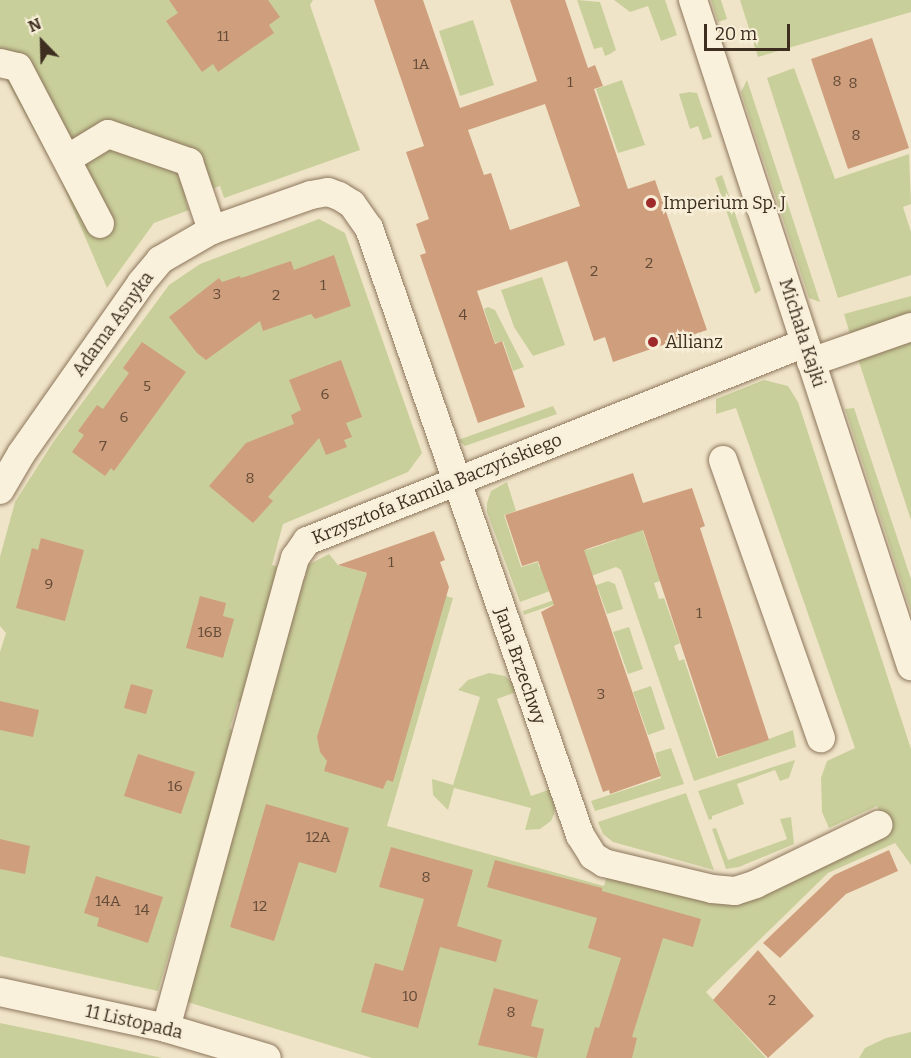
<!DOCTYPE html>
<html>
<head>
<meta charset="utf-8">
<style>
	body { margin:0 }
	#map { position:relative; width:911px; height:1058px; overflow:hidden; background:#f0e4c8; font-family:Bitter,serif }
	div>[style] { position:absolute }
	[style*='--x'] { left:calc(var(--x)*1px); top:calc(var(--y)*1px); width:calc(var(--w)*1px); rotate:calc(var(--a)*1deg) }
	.green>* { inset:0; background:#c9cf9b }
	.building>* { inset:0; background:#cf9f7d }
	.roads { filter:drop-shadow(0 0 2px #8d765c) drop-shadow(0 0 2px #8d765c) }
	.minor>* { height:28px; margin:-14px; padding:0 14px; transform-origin:14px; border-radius:14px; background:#faf1dc }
	.dots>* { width:16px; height:16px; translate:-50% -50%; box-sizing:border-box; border:3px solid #f7eed8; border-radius:50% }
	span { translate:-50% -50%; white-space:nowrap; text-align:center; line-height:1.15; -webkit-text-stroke:4.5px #f7eed8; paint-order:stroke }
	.number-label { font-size:15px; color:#624a37 }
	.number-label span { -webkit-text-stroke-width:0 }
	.poi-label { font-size:18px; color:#3d2e20 }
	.left { translate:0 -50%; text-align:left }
	.street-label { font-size:18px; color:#3d2e20 }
	.north { position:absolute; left:12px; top:12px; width:60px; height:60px; -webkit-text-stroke:4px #f7eed8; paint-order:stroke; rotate:337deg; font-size:16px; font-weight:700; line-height:24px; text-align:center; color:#3d2e20 }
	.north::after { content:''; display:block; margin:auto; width:21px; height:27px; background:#3d2e20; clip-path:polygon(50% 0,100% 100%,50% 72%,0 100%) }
	.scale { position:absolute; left:704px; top:24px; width:86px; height:27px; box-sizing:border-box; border:3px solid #3d2e20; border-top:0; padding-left:8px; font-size:18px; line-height:21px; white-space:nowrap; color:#3d2e20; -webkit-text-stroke:4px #f7eed8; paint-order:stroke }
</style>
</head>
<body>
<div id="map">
	<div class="green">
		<i style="clip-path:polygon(0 0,313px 0,310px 5px,360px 150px,224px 198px,220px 186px,185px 198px,189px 210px,154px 223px,107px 288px,58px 174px,6px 79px,0 77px)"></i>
		<i style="clip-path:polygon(577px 0,600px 2px,616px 50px,610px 54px,605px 56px,602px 47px,594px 49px)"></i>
		<i style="clip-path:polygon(614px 0,665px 0,677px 35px,661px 41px,648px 6px,630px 12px)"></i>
		<i style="clip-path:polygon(711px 0,721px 0,727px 19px,718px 22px)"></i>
		<i style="clip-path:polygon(740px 0,911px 0,911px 12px,758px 57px)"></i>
		<i style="clip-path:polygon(473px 20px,494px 85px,460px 96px,439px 31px)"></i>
		<i style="clip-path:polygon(794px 68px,835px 179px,909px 154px,911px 204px,903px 207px,911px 232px,911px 275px,838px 298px,767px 78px)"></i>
		<i style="clip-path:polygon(622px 80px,645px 145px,618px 153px,596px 89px)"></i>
		<i style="clip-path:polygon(747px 80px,820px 302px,809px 298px,741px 92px)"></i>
		<i style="clip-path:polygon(689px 92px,697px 93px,712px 137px,703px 140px,698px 126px,690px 129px,679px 94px)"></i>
		<i style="clip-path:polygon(722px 175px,761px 290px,755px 294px,715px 178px)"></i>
		<i style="clip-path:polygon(319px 219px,345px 233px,422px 453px,408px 472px,283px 524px,272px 565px,279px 567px,242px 702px,238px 702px,230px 728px,234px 733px,158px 991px,0 956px,0 652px,6px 633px,0 626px,0 557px,15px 502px,54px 441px,169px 285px,200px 264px)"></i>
		<i style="clip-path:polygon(542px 277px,565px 345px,533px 356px,514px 327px,501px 290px)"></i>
		<i style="clip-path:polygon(911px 296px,911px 312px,850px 334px,844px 314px)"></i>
		<i style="clip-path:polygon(488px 307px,495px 310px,524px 367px,513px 371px,503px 341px,495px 343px,484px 309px)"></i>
		<i style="clip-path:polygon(911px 341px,911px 520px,858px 359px)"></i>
		<i style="clip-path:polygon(764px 380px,788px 386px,798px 402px,911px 749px,911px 865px,895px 843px,828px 873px,706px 992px,766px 1058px,372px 1058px,184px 1001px,308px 565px,329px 554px,338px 565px,453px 598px,387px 826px,604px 886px,607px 875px,709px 902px,889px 832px,877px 806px,829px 828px,822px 812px,821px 778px,827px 761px,855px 748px,736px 408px,716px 414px,716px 399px)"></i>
		<i style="clip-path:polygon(553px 406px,557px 414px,465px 446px,458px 440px)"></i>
		<i style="clip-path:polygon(854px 408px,911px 579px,911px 611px,845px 409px)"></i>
		<i style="clip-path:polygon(507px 482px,516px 511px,504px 515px,521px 567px,538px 562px,539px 567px,577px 554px,584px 545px,587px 550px,616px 540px,614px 535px,641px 526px,660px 581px,654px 583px,659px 599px,664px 598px,680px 643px,674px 646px,679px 661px,684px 659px,717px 758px,793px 730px,796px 747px,694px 781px,621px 570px,616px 567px,520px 602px,487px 512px,487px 503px,491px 491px)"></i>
		<i style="clip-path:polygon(608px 581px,615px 584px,623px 609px,607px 614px,598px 589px,524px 615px,523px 611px)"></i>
		<i style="clip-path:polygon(629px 627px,643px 669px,628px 674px,613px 632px)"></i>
		<i style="clip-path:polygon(489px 673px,505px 676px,513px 683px,516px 692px,497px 699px,531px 796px,551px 789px,555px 807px,554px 814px,551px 821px,540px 829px,525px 830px,531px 808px,454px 788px,448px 810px,433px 795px,432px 779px,453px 785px,480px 697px,458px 690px,468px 680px)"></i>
		<i style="clip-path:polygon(651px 686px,665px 729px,648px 735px,633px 692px)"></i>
		<i style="clip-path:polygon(671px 748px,684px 784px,595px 811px,591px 801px,661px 778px,655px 753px)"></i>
		<i style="clip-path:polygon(795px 760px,789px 778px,780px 781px,775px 770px,737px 784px,744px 804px,712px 816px,712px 819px,709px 820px,698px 791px)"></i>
		<i style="clip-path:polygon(686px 793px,714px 870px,613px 842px,603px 834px,598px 822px)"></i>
		<i style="clip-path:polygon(791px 817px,794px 844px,739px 867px,726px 869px,712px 829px,716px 828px,728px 860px,787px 839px,780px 819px)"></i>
		<i style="clip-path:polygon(0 1023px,77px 1039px,162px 1058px,0 1058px)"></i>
		<i style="clip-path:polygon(911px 1032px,911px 1058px,859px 1058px,865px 1048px,886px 1038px)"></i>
	</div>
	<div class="building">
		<i style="clip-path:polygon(169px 0,268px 0,280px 17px,269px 25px,274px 33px,255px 46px,218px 72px,213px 64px,202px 72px,166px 21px,178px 13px)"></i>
		<i style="clip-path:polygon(evenodd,374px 0,423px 0,460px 108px,537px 81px,510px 0,565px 0,588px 68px,595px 65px,603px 86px,594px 89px,628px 189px,655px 180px,707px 330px,613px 362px,605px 337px,594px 341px,567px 261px,477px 291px,495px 344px,502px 341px,525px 407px,478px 423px,420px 255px,426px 253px,416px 224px,429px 219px,406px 152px,424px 146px,374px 0,545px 104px,580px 206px,510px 230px,491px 173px,484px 175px,468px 130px,545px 104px)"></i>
		<i style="clip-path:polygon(872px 38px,909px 148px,848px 169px,811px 59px)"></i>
		<i style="clip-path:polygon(334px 255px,351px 306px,315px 319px,311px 314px,263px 331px,260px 321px,206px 360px,197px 353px,169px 317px,219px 278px,222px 282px,240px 276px,241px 278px,291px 261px,294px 270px)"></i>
		<i style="clip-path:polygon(142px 342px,186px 372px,114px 471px,111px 468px,105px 476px,72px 452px,84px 435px,78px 431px,97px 405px,103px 409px,129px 373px,123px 368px)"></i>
		<i style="clip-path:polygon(341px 360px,362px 417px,346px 423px,352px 437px,344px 440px,347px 447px,326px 455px,319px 438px,268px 497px,273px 501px,253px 523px,209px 486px,246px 443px,294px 424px,291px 415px,301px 410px,289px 380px)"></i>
		<i style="clip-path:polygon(633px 473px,643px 503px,692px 488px,705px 526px,700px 528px,769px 740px,718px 757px,643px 530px,584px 550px,661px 776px,610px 794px,609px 790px,603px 792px,541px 612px,554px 605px,538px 561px,522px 566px,505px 515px)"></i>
		<i style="clip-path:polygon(434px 531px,445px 560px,440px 562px,449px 587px,393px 782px,387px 780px,383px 789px,324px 771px,327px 761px,320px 752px,317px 737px,367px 573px,338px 565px)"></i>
		<i style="clip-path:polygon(41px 538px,84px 550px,65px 621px,16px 608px,32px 548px,38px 550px)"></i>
		<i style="clip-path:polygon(200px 596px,226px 603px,223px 616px,234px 619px,223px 658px,186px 648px)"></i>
		<i style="clip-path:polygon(131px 684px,153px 690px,146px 714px,124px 708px)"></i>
		<i style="clip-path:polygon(0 701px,39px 710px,33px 737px,0 730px)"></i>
		<i style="clip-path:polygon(138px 754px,195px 772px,181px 814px,124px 796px)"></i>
		<i style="clip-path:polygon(266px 804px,349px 828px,336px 873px,299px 862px,274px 941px,230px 927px)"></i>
		<i style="clip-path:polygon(0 839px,30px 846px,25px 874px,0 869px)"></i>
		<i style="clip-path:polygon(391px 847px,473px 870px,457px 926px,502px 940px,496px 962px,440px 947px,418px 1028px,361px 1012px,375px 963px,403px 971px,424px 899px,379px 887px)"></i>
		<i style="clip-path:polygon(889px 850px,898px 871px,846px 894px,780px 958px,763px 943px,834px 875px)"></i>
		<i style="clip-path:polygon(495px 860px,602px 888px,602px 891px,701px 919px,693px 947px,663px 938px,632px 1037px,637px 1038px,632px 1058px,586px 1058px,595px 1027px,599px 1028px,621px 958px,588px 948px,597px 918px,487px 887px)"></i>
		<i style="clip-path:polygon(96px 876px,163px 897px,148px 943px,97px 926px,99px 918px,84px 913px)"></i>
		<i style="clip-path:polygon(758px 950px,814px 1016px,768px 1058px,713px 1000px)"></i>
		<i style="clip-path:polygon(494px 988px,538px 1000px,531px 1026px,544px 1029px,537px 1058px,478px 1045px)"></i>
	</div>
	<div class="roads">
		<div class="minor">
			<i style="--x:693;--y:0;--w:701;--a:71.88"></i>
			<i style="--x:0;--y:63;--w:18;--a:13"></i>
			<i style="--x:18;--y:67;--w:177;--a:62.4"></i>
			<i style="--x:67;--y:159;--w:48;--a:-31.4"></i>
			<i style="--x:108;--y:134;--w:86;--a:19.1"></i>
			<i style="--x:189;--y:162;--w:72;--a:71.3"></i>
			<i style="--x:811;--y:362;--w:106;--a:-19.3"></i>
			<i style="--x:723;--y:460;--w:295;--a:70.6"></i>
			<i style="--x:0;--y:490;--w:42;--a:-59.7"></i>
			<i style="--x:21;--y:454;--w:209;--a:-54.9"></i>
			<i style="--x:141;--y:283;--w:30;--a:-50"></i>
			<i style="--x:160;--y:260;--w:60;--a:-30"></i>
			<i style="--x:212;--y:230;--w:105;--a:-19.5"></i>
			<i style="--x:311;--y:195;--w:17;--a:-10"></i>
			<i style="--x:328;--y:192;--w:12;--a:20"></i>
			<i style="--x:339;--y:196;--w:15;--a:32"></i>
			<i style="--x:352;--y:204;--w:29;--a:55"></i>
			<i style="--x:369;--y:228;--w:643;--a:70.83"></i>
			<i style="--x:580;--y:835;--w:25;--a:58"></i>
			<i style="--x:593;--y:856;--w:13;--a:32"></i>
			<i style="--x:604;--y:863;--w:111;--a:13.5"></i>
			<i style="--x:712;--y:889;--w:23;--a:5"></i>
			<i style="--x:735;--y:891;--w:22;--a:-18"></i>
			<i style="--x:756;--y:884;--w:136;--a:-25.8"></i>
			<i style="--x:0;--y:992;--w:170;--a:12.2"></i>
			<i style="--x:166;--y:1028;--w:105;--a:16.5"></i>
			<i style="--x:166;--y:1028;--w:473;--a:-74.7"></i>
			<i style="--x:291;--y:572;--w:15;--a:-74"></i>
			<i style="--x:295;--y:558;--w:21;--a:-55"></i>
			<i style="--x:307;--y:541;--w:536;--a:-21.68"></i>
		</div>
	</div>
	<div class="dots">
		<i style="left:651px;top:203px;background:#9e2a2b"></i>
		<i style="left:653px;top:342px;background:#9e2a2b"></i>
	</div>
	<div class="number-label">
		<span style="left:223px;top:37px">11</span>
		<span style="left:421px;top:65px">1A</span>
		<span style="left:837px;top:82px">8</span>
		<span style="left:570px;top:83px">1</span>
		<span style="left:853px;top:84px">8</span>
		<span style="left:856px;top:136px">8</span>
		<span style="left:649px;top:264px">2</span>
		<span style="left:594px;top:272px">2</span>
		<span style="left:323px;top:286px">1</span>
		<span style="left:217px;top:295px">3</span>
		<span style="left:276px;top:296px">2</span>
		<span style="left:463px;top:316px">4</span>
		<span style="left:147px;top:387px">5</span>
		<span style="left:325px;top:395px">6</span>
		<span style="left:124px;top:418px">6</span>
		<span style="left:103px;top:447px">7</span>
		<span style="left:250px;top:479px">8</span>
		<span style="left:391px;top:563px">1</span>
		<span style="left:49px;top:585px">9</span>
		<span style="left:699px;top:614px">1</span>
		<span style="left:210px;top:633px">16B</span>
		<span style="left:601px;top:695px">3</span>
		<span style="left:175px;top:787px">16</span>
		<span style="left:318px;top:838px">12A</span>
		<span style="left:426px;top:878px">8</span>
		<span style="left:108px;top:902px">14A</span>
		<span style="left:260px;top:907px">12</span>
		<span style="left:142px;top:911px">14</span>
		<span style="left:410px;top:997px">10</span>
		<span style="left:772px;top:1001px">2</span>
		<span style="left:511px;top:1013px">8</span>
	</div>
	<div class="poi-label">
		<span class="left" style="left:663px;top:203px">Imperium Sp. J</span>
		<span class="left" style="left:665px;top:342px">Allianz</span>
	</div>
	<div class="street-label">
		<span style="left:113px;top:324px;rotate:-54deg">Adama Asnyka</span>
		<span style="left:802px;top:333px;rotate:72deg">Michała Kajki</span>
		<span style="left:437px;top:489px;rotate:-22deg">Krzysztofa Kamila Baczyńskiego</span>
		<span style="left:520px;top:666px;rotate:71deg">Jana Brzechwy</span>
		<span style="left:134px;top:1022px;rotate:13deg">11 Listopada</span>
	</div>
	<div class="north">N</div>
	<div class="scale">20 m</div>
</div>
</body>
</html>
